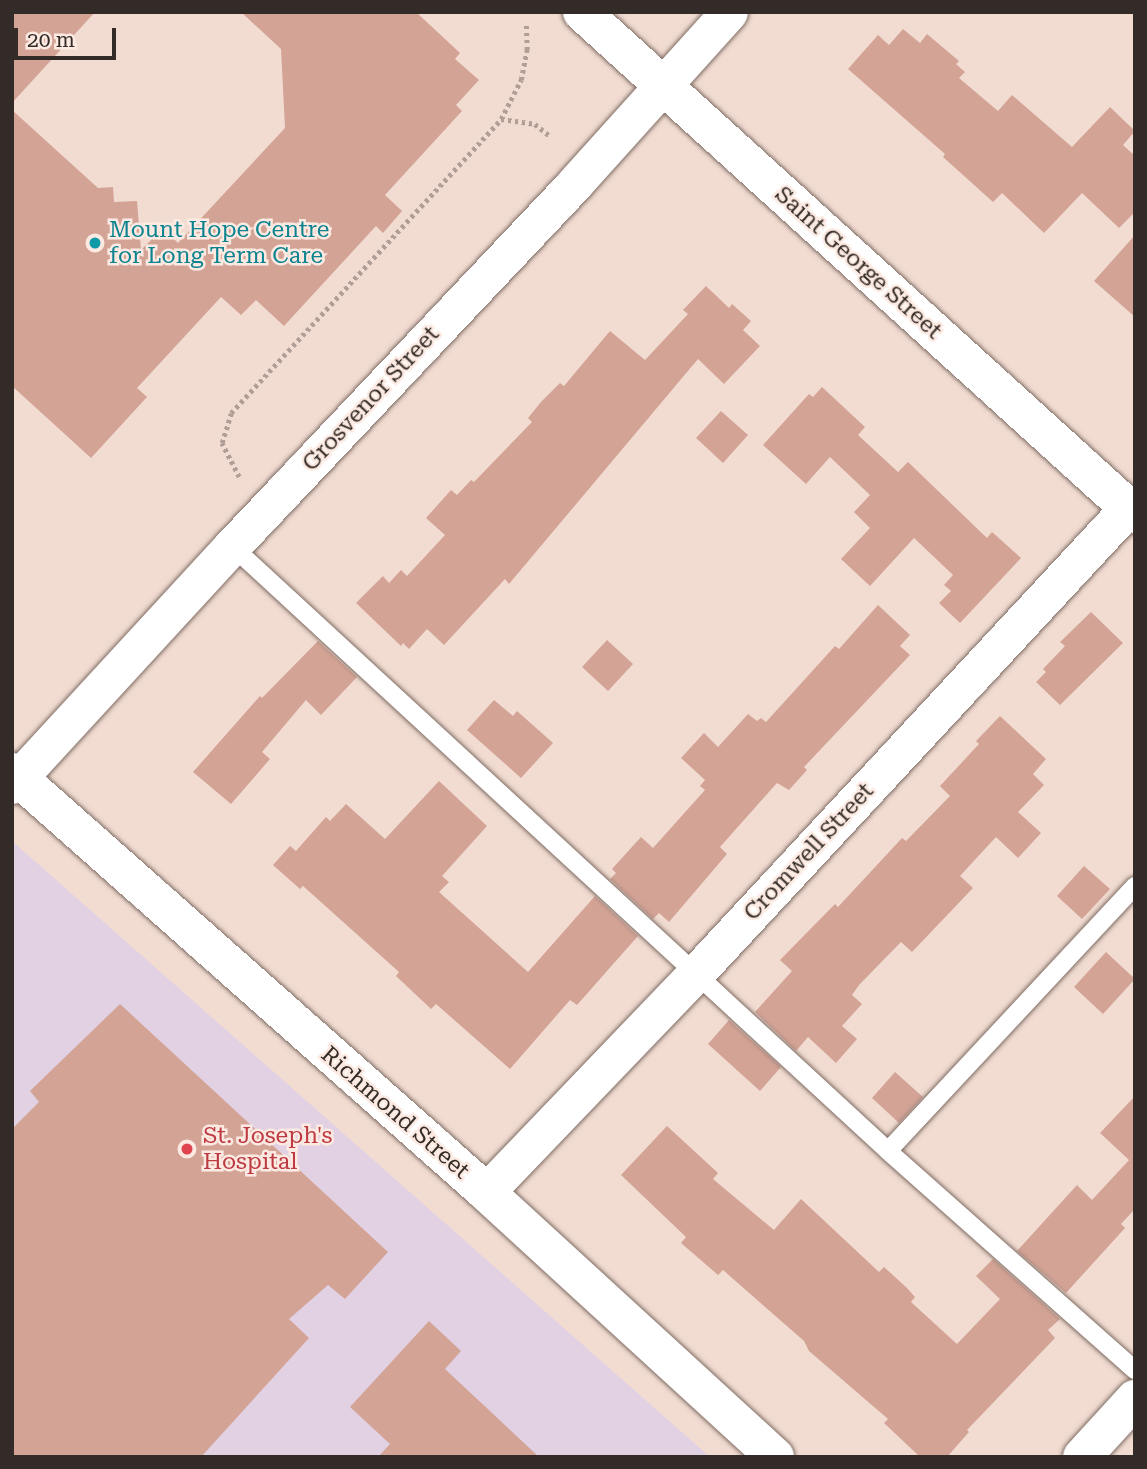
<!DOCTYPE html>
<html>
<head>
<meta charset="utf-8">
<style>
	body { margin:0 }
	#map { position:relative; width:1147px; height:1469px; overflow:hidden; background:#f2dcd2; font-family:"Roboto Serif",serif }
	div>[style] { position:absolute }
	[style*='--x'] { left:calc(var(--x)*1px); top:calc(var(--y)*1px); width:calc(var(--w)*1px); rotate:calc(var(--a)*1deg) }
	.medical>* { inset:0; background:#e2d1e2 }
	.building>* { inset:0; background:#d3a396 }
	.path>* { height:4.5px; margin-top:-2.25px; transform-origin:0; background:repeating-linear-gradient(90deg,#b19f97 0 3.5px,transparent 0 7px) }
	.roads { filter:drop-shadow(0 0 2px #7f6c63) drop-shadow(0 0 2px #7f6c63) }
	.lane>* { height:18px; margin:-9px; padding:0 9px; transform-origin:9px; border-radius:9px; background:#fff }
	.street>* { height:37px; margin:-18.5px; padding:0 18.5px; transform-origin:18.5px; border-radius:18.5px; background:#fff }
	.secondary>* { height:38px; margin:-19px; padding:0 19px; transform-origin:19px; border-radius:19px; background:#fff }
	.dots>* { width:19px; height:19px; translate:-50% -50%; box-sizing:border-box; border:4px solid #fceae2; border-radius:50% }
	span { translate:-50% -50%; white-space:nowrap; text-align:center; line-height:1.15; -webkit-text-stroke:5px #fceae2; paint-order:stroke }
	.culture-label { font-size:23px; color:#0d838f }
	.left { translate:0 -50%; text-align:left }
	.street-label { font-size:23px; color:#332b27 }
	.health-label { font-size:23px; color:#be3a42 }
	.frame { position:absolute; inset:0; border:14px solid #332b27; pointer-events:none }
	.scale { position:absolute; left:14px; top:28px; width:102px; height:32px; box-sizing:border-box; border:4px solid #332b27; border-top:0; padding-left:9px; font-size:21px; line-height:24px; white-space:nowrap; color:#332b27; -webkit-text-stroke:5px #fceae2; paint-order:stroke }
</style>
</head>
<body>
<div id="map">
	<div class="medical">
		<i style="clip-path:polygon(12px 841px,710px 1457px,12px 1457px)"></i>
	</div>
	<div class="building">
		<i style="clip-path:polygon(12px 12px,95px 12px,12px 103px)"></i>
		<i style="clip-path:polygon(241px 12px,416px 12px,460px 53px,455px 59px,479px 80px,456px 105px,462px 111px,385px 195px,402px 211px,383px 233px,376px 226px,284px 326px,256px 300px,241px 315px,221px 297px,137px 388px,147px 397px,91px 458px,12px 386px,12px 110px,98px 188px,113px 187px,114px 202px,137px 201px,141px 250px,163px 228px,178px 243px,285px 128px,281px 49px)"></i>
		<i style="clip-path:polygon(903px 29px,920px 43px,927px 34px,959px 61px,956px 64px,965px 72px,959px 78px,998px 111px,1012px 95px,1072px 147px,1110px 107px,1135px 131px,1123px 145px,1135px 156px,1135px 212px,1119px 228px,1082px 193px,1044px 233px,1002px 193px,993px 202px,943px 157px,945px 154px,848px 69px,878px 35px,889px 45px)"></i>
		<i style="clip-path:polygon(1135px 235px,1135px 317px,1094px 281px)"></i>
		<i style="clip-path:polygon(706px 286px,729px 308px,732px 304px,751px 321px,743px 330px,760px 346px,724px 384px,698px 359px,509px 584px,505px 579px,444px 645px,427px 629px,409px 649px,403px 643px,401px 646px,356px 603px,383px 576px,389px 583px,401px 570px,407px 576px,445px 535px,426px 518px,451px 490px,457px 495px,471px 480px,474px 482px,532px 422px,528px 418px,541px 402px,560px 383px,564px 386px,610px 331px,645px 360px,688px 314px,683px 310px)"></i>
		<i style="clip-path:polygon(822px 387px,865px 427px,858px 435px,898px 472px,908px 462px,987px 538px,992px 532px,1021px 558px,960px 623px,939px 603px,951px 591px,944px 585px,953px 575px,914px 538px,870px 586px,841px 559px,870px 528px,854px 512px,870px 495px,830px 457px,806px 484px,763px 445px,809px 394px,813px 397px)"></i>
		<i style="clip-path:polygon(721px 411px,748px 435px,723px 463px,696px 438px)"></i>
		<i style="clip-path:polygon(878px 605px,910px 635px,900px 646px,910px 655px,804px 767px,807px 770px,789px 790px,777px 783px,720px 847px,727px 854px,669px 922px,659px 913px,653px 919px,610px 879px,616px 873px,612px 869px,641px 837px,653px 848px,705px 790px,700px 786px,705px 780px,681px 758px,704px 733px,718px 747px,748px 714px,757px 721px,761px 718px,766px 722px,835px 646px,839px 649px)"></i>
		<i style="clip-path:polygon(1091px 612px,1123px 643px,1060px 705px,1036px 682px,1046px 672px,1043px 669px,1065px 646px,1060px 642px)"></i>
		<i style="clip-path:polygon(607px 640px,633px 664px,608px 691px,582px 667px)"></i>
		<i style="clip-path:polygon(318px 641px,357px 677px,321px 715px,306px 700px,262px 752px,270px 759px,231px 804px,193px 772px,260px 696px,262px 698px)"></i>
		<i style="clip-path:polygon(494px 700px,513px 716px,517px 711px,553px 743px,521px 778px,467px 730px)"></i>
		<i style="clip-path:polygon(1000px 716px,1046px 759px,1033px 774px,1044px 785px,1018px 812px,1041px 833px,1018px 858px,996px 837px,960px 876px,973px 888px,912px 952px,901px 942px,859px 985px,852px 995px,862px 1004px,842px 1026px,857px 1039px,836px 1063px,808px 1037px,796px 1051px,755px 1012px,792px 971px,780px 960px,835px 904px,838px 907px,902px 838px,906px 841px,950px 796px,940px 786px,979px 744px,976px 741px)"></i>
		<i style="clip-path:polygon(439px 781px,487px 826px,442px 876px,449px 882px,439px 892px,528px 972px,595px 896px,638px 936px,577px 1005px,570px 1000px,510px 1069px,436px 1004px,431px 1009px,396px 976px,399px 972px,303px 886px,300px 889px,273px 865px,290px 846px,296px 851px,326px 817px,330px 821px,346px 804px,385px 839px)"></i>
		<i style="clip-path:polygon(1084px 866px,1110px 889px,1082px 919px,1057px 896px)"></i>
		<i style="clip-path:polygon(1106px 952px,1135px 979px,1103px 1014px,1074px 987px)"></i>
		<i style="clip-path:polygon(120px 1004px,388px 1252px,345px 1299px,328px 1285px,289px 1319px,309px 1338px,201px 1457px,12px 1457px,12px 1129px,39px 1102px,30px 1091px)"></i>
		<i style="clip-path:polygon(729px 1020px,781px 1067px,760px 1091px,708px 1044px)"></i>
		<i style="clip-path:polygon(895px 1072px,923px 1097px,899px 1123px,872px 1098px)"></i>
		<i style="clip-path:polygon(1135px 1096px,1135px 1209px,1121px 1224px,1125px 1228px,1066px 1293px,1017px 1251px,1077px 1185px,1092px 1200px,1129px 1160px,1100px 1133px)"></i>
		<i style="clip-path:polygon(667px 1126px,718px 1173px,713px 1179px,774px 1230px,801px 1199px,879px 1272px,884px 1267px,906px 1287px,915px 1297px,911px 1302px,957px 1344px,1000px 1299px,976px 1276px,993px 1259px,1060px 1319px,1048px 1330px,1055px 1338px,967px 1430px,969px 1432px,947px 1457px,920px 1457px,884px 1423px,888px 1419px,809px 1351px,804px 1341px,723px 1270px,718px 1275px,681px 1243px,686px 1237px,621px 1175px)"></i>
		<i style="clip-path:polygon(429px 1321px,461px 1351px,445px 1369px,539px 1457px,378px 1457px,390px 1444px,350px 1407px)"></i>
	</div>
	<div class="path">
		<i style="--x:501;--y:119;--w:34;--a:8"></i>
		<i style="--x:535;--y:124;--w:19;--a:39"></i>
		<i style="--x:239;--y:477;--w:38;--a:-117"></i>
		<i style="--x:222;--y:443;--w:31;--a:-73"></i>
		<i style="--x:231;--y:413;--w:399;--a:-47.4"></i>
		<i style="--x:501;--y:119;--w:44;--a:-62.9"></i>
		<i style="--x:521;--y:80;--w:31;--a:-79"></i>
		<i style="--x:527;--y:50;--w:28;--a:-92"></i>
	</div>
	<div class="roads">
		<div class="lane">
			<i style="--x:232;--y:546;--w:892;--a:42.68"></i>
			<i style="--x:1135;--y:886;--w:362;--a:133"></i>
			<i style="--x:888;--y:1151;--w:330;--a:41.6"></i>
		</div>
		<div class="street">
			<i style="--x:12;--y:785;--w:325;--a:-47.4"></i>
			<i style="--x:232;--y:546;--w:499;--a:-46.6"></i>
			<i style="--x:575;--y:183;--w:230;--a:-48"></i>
			<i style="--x:486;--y:1192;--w:305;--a:-46.2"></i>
			<i style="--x:697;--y:972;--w:633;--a:-47.11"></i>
		</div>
		<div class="secondary">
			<i style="--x:582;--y:12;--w:747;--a:42.23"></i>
			<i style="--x:12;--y:772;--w:633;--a:41.54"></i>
			<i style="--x:486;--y:1192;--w:392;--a:42.5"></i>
			<i style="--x:1082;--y:1457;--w:79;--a:-47.6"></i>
		</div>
	</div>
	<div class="dots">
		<i style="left:95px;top:243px;background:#0f9aa8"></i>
		<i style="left:187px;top:1149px;background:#e0444e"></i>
	</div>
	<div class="culture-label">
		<span class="left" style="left:109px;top:243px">Mount Hope Centre<br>for Long Term Care</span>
	</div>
	<div class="street-label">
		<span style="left:858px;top:263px;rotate:42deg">Saint George Street</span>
		<span style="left:371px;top:399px;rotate:-47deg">Grosvenor Street</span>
		<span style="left:809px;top:852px;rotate:-47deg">Cromwell Street</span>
		<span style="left:395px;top:1113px;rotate:41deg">Richmond Street</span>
	</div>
	<div class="health-label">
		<span class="left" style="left:203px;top:1149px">St. Joseph's<br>Hospital</span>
	</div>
	<div class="frame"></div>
	<div class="scale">20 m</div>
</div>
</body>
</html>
